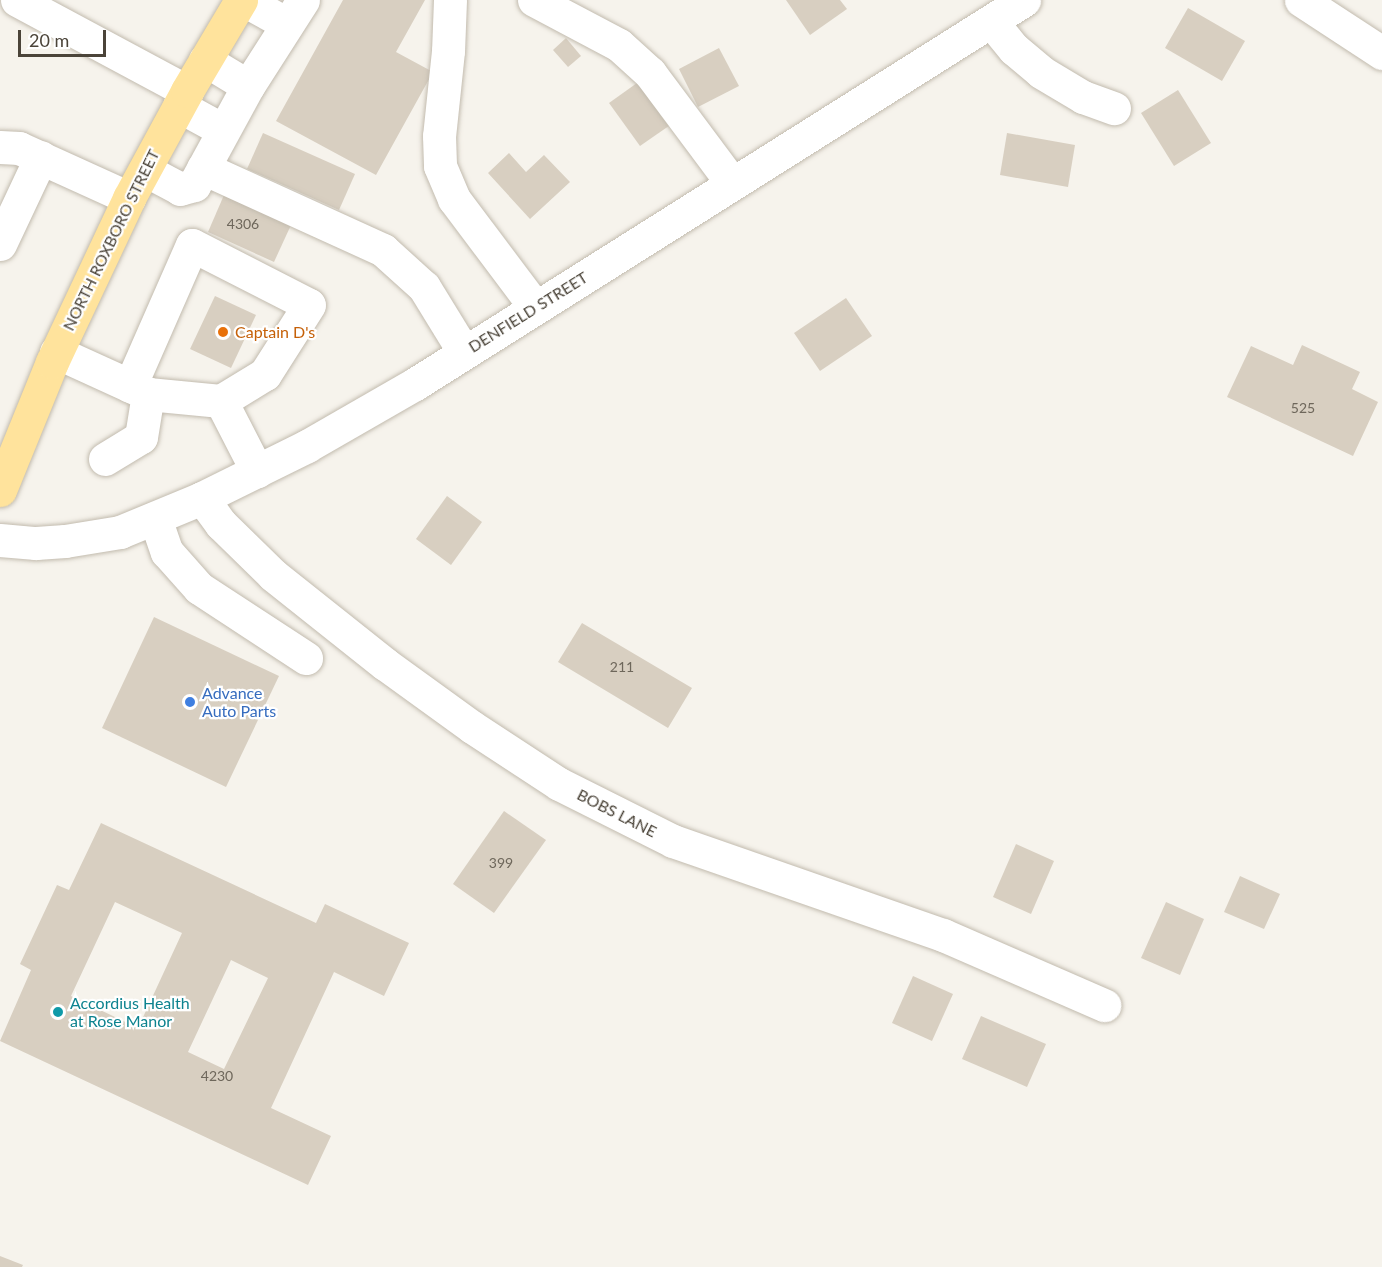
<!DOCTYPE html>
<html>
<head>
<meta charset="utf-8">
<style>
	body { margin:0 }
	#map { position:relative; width:1382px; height:1267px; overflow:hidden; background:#f6f3ec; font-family:Lato,sans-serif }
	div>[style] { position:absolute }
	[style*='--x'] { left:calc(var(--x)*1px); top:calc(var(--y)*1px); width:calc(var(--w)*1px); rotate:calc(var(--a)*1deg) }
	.building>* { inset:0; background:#d8cfc1 }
	.roads { filter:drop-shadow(0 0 2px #c2bbae) drop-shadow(0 0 2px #c2bbae) }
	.minor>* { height:33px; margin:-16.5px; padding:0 16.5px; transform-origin:16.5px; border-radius:16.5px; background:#fff }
	.major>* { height:33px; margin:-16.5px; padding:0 16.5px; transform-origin:16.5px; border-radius:16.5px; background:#ffe39c }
	.dots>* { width:16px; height:16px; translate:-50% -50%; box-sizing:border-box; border:3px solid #fff; border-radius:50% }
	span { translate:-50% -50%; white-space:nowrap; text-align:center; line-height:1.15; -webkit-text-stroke:4.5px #fff; paint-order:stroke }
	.number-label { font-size:14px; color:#6e675b }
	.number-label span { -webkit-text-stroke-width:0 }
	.street-label { font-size:16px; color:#4b4439 }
	.food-label { font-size:16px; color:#c56008 }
	.left { translate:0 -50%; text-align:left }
	.shop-label { font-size:16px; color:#366cbe }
	.culture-label { font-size:16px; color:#0d838f }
	.scale { position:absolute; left:18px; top:30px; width:88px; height:27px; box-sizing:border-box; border:3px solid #4b4439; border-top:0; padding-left:8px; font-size:18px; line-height:21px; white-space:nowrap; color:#4b4439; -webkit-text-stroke:4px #fff; paint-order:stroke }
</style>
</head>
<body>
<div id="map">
	<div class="building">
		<i style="clip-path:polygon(343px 0,425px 0,396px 52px,433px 72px,376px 175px,276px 121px)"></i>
		<i style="clip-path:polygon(786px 0,840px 0,847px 9px,810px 35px)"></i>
		<i style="clip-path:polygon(1188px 8px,1245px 41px,1222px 81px,1165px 48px)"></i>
		<i style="clip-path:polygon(566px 38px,581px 56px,568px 67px,553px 50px)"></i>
		<i style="clip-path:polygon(719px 48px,739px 86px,698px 107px,679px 69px)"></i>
		<i style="clip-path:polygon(644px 78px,676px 121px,640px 146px,609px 103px)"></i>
		<i style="clip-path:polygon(1178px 90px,1211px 143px,1174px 166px,1141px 113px)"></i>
		<i style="clip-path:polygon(263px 133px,355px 174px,339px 210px,247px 169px)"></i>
		<i style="clip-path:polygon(1007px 133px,1075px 145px,1068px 187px,1000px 175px)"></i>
		<i style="clip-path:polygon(509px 153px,526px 172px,544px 155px,570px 182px,530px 219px,488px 173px)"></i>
		<i style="clip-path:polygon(224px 195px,291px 225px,274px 262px,208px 232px)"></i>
		<i style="clip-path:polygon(215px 296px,256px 315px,231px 368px,190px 349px)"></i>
		<i style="clip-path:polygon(846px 298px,872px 336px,820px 371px,794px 333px)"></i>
		<i style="clip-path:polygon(1302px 345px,1360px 372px,1352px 389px,1378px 402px,1353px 456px,1227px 397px,1251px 346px,1293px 365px)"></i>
		<i style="clip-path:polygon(447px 496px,482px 522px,451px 565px,416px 539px)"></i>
		<i style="clip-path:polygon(154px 617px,279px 676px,226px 787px,102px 728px)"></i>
		<i style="clip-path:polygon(582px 623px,692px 688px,668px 728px,558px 662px)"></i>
		<i style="clip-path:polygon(504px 811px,546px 840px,494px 913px,453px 884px)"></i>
		<i style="clip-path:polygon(evenodd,101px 823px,316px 923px,325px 904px,409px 943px,384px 996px,334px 972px,271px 1108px,331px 1136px,308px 1185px,0 1041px,31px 970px,20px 964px,57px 885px,69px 890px,101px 823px,115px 902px,182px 933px,138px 1028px,71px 996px,115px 902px,101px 823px,231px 960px,268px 978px,224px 1069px,188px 1052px,231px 960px)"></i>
		<i style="clip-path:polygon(1016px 844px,1054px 861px,1031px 914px,993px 897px)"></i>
		<i style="clip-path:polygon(1240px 876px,1280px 894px,1264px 929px,1224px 912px)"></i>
		<i style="clip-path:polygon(1166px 902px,1204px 919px,1180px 975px,1141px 958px)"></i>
		<i style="clip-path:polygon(913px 976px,953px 994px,932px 1041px,892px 1023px)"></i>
		<i style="clip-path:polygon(981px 1016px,1046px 1044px,1027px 1087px,962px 1059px)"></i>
		<i style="clip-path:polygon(0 1256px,23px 1265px,22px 1267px,0 1267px)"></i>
	</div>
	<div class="roads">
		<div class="minor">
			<i style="--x:17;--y:0;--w:193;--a:28.2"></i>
			<i style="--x:244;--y:0;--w:49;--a:29.2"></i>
			<i style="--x:450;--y:0;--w:51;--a:92.2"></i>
			<i style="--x:448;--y:51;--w:85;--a:96"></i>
			<i style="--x:439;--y:136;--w:30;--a:88"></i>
			<i style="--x:440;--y:166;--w:36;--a:67"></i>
			<i style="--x:454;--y:199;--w:135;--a:53.1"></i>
			<i style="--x:534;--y:0;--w:96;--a:27.9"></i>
			<i style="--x:619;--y:45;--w:42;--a:42.1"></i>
			<i style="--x:650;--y:73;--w:137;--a:53.3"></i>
			<i style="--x:1301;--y:0;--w:97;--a:33.2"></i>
			<i style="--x:991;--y:21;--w:36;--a:51"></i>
			<i style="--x:1014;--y:49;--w:35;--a:40"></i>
			<i style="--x:1041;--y:72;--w:49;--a:30.8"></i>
			<i style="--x:1083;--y:97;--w:33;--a:20"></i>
			<i style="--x:205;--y:60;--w:50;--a:31.2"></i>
			<i style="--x:248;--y:86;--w:102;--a:-57.4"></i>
			<i style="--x:179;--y:106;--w:50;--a:28.6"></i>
			<i style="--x:0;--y:147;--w:19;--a:3"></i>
			<i style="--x:19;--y:148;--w:121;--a:24.4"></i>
			<i style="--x:203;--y:168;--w:198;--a:24.5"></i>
			<i style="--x:383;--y:250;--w:55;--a:42.1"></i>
			<i style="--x:424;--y:287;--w:76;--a:58.4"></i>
			<i style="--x:145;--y:170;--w:40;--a:28"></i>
			<i style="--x:180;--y:189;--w:15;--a:-16"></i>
			<i style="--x:194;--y:185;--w:113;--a:-61.4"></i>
			<i style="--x:0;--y:244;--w:96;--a:-64.8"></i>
			<i style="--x:56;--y:352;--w:101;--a:24.5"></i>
			<i style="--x:148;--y:394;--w:73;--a:5.5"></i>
			<i style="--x:221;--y:401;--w:79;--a:62.8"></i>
			<i style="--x:130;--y:386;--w:154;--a:-66.3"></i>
			<i style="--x:192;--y:245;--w:131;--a:27.1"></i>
			<i style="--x:309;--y:305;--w:82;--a:122.5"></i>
			<i style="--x:265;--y:374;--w:52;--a:148.5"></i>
			<i style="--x:105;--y:459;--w:42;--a:-31.4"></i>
			<i style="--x:141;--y:437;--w:44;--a:-80.8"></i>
			<i style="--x:202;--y:498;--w:32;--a:54"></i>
			<i style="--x:221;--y:524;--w:73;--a:44.4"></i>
			<i style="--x:273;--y:575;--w:143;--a:38.5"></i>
			<i style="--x:385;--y:664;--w:107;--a:35.9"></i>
			<i style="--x:472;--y:727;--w:104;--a:33.2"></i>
			<i style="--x:559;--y:784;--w:127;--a:26.6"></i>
			<i style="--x:673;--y:841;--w:286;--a:19.2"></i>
			<i style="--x:943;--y:935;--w:176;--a:23.5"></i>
			<i style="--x:155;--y:518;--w:36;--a:71"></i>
			<i style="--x:167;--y:552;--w:48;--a:48.4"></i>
			<i style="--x:199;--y:588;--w:128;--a:33.2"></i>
			<i style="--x:0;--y:540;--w:36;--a:5"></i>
			<i style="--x:36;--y:543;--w:29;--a:-4"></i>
			<i style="--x:65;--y:541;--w:56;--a:-9.3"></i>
			<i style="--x:120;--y:532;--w:89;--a:-22.5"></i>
			<i style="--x:202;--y:498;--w:117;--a:-26.3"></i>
			<i style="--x:307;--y:446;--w:125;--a:-29.9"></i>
			<i style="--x:415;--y:384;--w:720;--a:-32.23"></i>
		</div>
		<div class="major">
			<i style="--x:0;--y:490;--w:138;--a:-67.9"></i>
			<i style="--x:52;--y:362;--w:181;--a:-64.8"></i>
			<i style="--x:129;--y:198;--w:122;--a:-61.5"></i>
			<i style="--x:187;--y:91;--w:106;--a:-59.3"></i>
		</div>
	</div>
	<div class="dots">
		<i style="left:223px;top:332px;background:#e8710a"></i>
		<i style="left:190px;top:702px;background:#3f7fe0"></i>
		<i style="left:58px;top:1012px;background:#0f9aa8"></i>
	</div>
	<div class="number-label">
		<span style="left:243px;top:224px">4306</span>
		<span style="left:1303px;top:408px">525</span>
		<span style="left:622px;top:667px">211</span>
		<span style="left:501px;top:863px">399</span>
		<span style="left:217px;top:1076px">4230</span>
	</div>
	<div class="street-label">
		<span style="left:111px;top:240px;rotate:-64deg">NORTH ROXBORO STREET</span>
		<span style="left:528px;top:312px;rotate:-32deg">DENFIELD STREET</span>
		<span style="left:617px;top:813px;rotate:27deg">BOBS LANE</span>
	</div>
	<div class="food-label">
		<span class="left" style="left:235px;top:332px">Captain D's</span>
	</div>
	<div class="shop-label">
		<span class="left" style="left:202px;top:702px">Advance<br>Auto Parts</span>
	</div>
	<div class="culture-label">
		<span class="left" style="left:70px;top:1012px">Accordius Health<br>at Rose Manor</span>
	</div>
	<div class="scale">20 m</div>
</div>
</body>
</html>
